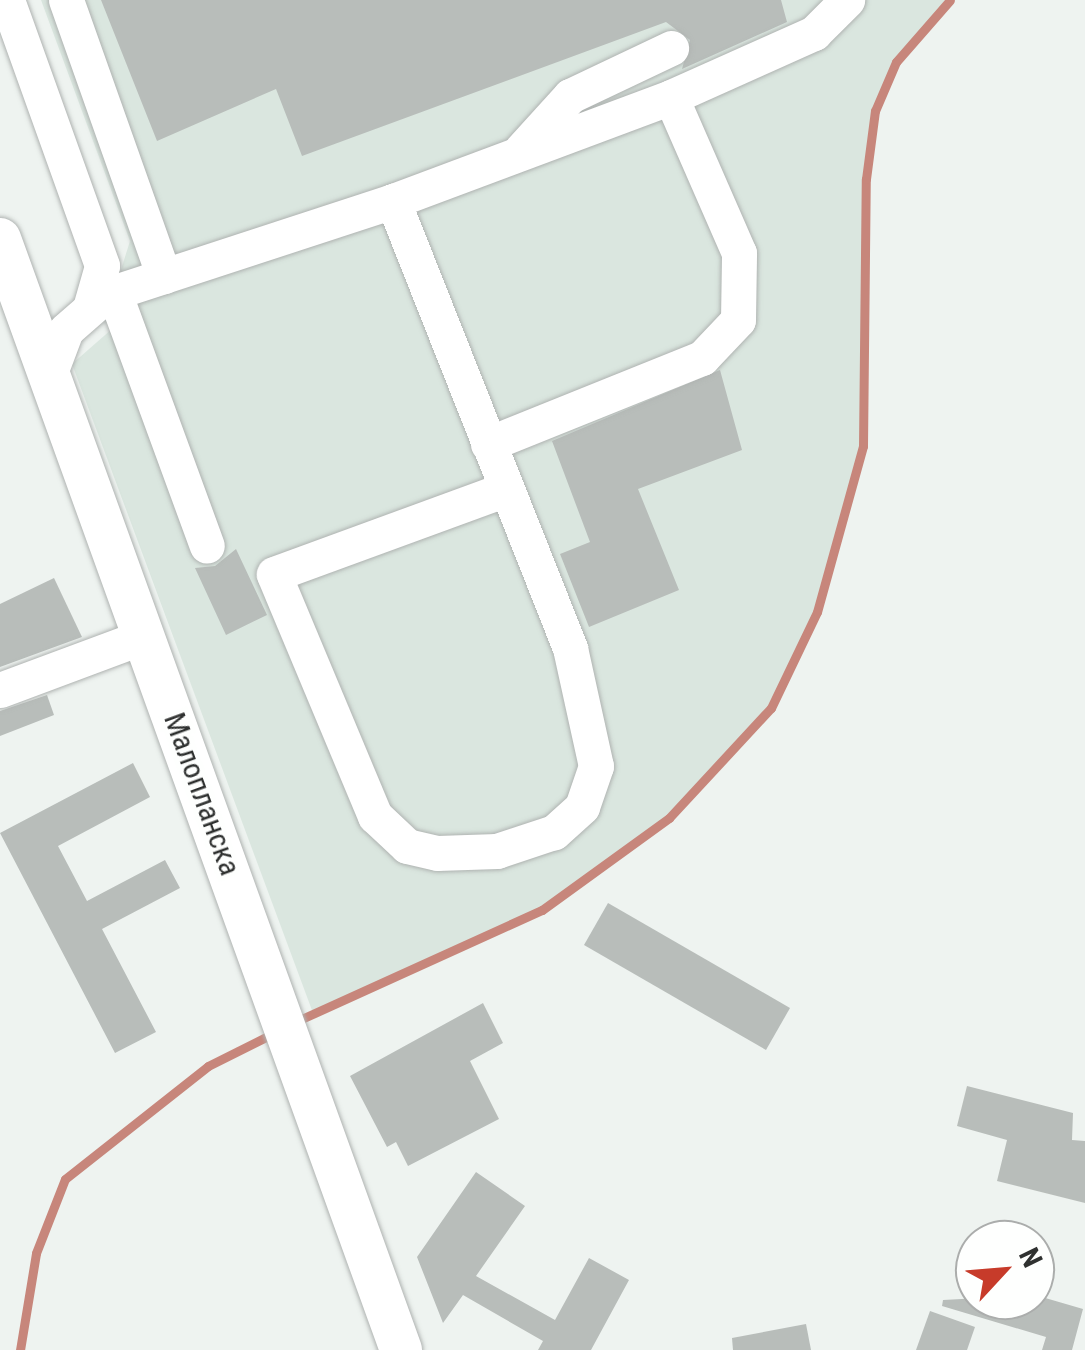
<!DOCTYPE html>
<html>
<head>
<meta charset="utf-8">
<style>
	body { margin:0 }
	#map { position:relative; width:1085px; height:1350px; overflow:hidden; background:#eef3f0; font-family:"Roboto Condensed",sans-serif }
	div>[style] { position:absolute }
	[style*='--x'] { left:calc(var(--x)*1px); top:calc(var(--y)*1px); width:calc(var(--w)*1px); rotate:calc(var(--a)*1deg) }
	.built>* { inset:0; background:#dae6df }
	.stream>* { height:9px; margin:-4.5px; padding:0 4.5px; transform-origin:4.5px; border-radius:4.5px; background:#c7867b }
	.building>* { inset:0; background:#b8bdba }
	.roads { filter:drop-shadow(0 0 2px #afb3b1) drop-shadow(0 0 2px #afb3b1) }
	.minor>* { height:35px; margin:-17.5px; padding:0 17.5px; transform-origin:17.5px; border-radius:17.5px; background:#fff }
	.major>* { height:42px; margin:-21px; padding:0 21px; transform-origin:21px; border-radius:21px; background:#fff }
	span { translate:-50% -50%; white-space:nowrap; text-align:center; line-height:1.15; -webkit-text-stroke:10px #fefffe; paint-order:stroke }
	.street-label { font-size:30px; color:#2f3130 }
	.north { position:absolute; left:955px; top:1220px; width:100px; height:100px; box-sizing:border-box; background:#fefffe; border:2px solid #abadac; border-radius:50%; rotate:64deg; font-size:28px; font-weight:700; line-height:40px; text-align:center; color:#2f3130 }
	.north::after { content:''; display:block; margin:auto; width:35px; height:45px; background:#c73b2a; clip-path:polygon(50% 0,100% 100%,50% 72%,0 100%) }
</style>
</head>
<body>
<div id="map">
	<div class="built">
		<i style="clip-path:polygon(41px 0,950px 0,896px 62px,875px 111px,866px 179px,863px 446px,817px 612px,771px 708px,669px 818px,542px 910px,313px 1013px,72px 364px,121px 321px,114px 292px,130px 241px)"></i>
	</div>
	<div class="stream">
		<i style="--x:297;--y:1021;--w:269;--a:-24.4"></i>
		<i style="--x:542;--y:910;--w:157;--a:-35.9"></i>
		<i style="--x:669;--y:818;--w:150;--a:-47.2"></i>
		<i style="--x:771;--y:708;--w:106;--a:-64.4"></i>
		<i style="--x:817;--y:612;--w:172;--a:-74.5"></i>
		<i style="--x:863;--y:446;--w:267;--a:-89.4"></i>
		<i style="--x:866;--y:179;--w:69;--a:-82.5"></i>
		<i style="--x:875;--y:111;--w:53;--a:-66.8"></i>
		<i style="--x:896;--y:62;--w:82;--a:-48.9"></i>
		<i style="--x:20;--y:1350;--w:98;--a:-80.6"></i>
		<i style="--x:36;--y:1253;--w:79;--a:-68.6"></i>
		<i style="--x:65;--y:1179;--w:182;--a:-38.3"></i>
		<i style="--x:208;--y:1066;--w:74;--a:-26.6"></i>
	</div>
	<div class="building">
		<i style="clip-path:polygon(101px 0,781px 0,787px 22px,682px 69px,690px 40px,666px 22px,302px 156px,276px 89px,157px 141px)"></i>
		<i style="clip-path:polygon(720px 370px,742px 450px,638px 489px,679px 590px,589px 627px,560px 554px,590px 542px,552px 441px)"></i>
		<i style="clip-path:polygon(236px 549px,267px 615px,226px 635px,195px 568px,215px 566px)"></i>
		<i style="clip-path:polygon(54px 578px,82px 637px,0 667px,0 604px)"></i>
		<i style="clip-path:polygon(47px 695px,54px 715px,0 736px,0 711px)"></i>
		<i style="clip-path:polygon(133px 763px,150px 797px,58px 846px,87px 901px,165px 860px,180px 888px,102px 929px,156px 1032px,115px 1053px,0 833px)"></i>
		<i style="clip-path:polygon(608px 903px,790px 1008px,766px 1050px,584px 945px)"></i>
		<i style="clip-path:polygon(483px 1003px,503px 1043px,470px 1061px,499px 1119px,408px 1166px,396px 1142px,387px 1147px,350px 1076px)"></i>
		<i style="clip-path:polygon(967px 1086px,1073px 1113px,1072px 1140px,1085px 1141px,1085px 1203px,997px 1181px,1007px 1140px,957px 1126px)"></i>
		<i style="clip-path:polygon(476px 1172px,525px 1206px,476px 1276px,555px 1320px,589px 1258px,629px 1280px,591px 1350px,538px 1350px,543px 1341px,463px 1295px,443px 1323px,417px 1257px)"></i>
		<i style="clip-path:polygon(1035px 1295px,1083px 1309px,1072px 1350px,1042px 1350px,1046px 1337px,942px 1306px,943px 1300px)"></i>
		<i style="clip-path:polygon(930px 1311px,975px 1327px,967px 1350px,916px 1350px)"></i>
		<i style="clip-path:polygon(806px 1324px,811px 1350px,733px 1350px,732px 1338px)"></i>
	</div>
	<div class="roads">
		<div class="minor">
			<i style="--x:7;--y:0;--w:282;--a:70.3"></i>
			<i style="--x:102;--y:266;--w:40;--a:106"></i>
			<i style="--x:66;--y:0;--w:293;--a:70.5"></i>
			<i style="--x:521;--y:150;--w:73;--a:-47.8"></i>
			<i style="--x:570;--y:96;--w:112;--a:-25.4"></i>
			<i style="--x:393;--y:201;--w:481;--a:68.4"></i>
			<i style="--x:570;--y:648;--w:121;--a:77.6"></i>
			<i style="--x:596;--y:766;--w:43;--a:108.9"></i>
			<i style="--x:582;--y:807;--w:38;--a:138"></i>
			<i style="--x:554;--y:832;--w:60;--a:161.6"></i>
			<i style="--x:497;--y:851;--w:60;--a:178.1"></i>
			<i style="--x:437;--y:853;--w:31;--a:-167"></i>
			<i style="--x:407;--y:846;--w:44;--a:-136.8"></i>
			<i style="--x:375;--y:816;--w:262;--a:-112.7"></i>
			<i style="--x:274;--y:574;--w:245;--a:-20.1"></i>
			<i style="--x:114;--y:292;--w:270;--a:69.9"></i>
			<i style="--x:48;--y:378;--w:51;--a:-69.4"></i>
			<i style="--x:66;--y:330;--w:53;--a:-41.2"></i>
			<i style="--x:106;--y:295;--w:302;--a:-18.1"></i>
			<i style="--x:393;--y:201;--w:297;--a:-20.5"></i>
			<i style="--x:671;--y:97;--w:157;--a:-24.1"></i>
			<i style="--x:814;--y:33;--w:47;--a:-45"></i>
			<i style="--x:488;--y:444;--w:231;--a:-21.9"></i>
			<i style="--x:702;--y:358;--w:52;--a:-46.5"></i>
			<i style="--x:738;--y:320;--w:67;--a:-89.1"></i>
			<i style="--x:739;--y:253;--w:170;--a:-113.6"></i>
			<i style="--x:0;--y:690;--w:155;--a:-20.4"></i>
		</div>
		<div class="major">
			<i style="--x:0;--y:239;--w:1181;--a:70.15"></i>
		</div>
	</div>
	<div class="street-label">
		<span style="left:202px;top:794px;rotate:70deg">Малопланска</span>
	</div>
	<div class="north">N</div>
</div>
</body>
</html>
